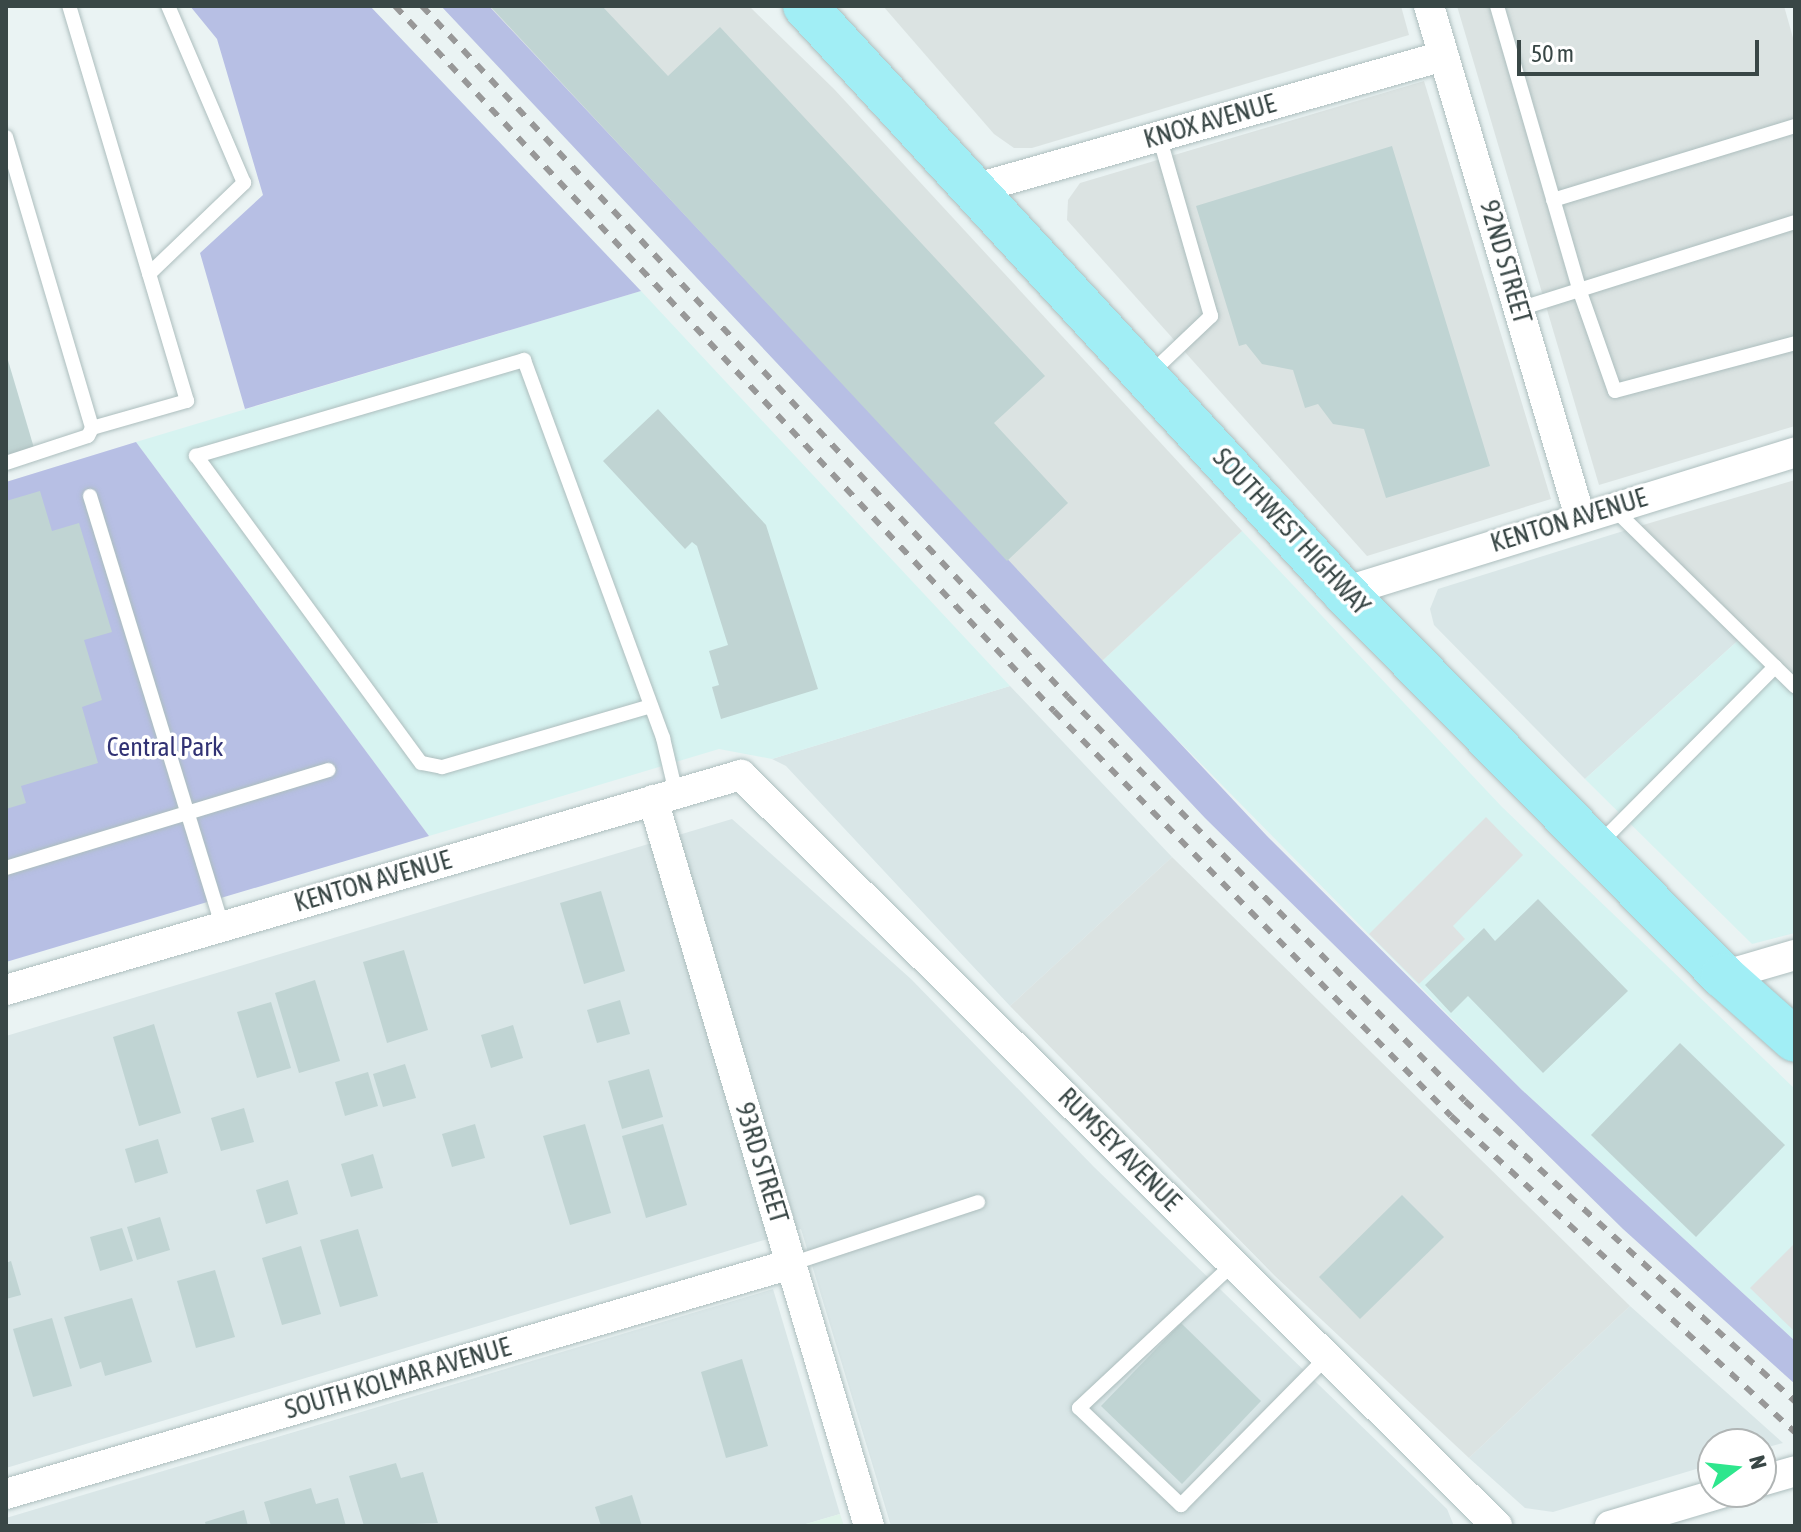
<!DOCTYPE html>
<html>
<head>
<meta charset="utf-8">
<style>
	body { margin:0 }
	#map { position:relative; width:1801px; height:1532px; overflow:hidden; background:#eaf3f3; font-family:"Asap Condensed",sans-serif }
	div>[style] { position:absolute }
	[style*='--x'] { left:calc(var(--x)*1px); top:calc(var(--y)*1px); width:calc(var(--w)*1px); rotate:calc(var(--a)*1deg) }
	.residential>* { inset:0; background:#d9e6e7 }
	.commercial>* { inset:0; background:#d7f3f1 }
	.industrial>* { inset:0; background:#dbe3e2 }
	.medical>* { inset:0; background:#dff3e9 }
	.green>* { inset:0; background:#b7bfe4 }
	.parking>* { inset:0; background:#dee2e2 }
	.building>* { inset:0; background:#c0d4d3 }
	.roads { filter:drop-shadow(0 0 2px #adbebe) drop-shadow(0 0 2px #adbebe) }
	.service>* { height:14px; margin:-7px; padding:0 7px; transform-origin:7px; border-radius:7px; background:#fff }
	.minor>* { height:30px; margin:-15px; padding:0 15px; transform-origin:15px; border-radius:15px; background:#fff }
	.primary>* { height:44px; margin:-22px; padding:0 22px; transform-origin:22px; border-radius:22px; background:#a1eef5 }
	.rail>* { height:6px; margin-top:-3px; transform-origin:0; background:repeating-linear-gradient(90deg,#989898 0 10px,transparent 0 20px) }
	span { translate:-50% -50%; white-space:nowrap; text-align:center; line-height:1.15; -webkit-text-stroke:7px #fff; paint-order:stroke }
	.street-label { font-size:26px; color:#394746 }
	.park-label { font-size:26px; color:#313274 }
	.frame { position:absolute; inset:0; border:8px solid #394746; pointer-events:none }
	.north { position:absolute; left:1697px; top:1428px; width:80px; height:80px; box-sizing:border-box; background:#fff; border:2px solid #b0b5b5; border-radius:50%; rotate:75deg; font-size:22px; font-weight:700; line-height:32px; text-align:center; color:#394746 }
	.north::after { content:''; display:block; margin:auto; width:28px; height:36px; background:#2ee68d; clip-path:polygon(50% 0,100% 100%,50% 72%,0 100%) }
	.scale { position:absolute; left:1517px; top:40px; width:242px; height:36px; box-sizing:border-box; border:4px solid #394746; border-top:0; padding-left:10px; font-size:24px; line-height:28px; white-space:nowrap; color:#394746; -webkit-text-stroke:6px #fff; paint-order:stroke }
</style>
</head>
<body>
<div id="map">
	<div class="residential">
		<i style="clip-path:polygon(1633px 528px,1743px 636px,1585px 779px,1434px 625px,1430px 609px,1438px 589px)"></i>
		<i style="clip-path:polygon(1010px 686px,1172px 857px,1010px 1006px,786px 766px,772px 759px)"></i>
		<i style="clip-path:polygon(732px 819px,911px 979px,1094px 1167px,1447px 1509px,1454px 1526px,891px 1526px,801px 1229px,6px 1468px,6px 1036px)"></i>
		<i style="clip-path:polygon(773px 1289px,840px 1514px,799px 1526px,6px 1526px,6px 1518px)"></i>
		<i style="clip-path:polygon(1630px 1306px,1783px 1443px,1761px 1449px,1761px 1444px,1713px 1444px,1713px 1464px,1553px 1512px,1525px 1508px,1469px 1458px)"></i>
	</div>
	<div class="commercial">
		<i style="clip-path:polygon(641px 291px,1010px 686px,772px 759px,719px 749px,429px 836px,136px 442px)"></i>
		<i style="clip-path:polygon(1242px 531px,1502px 807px,1795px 1089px,1795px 1341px,1522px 1090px,1101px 662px)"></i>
		<i style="clip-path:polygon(1743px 636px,1795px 686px,1795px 933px,1752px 944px,1585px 779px)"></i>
	</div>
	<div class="industrial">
		<i style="clip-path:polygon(489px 6px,749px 6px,834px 89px,1242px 531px,1101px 662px)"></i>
		<i style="clip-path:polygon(883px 6px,1401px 6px,1409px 35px,1032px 148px,1014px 148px,994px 134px)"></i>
		<i style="clip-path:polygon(1457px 6px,1784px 6px,1795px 45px,1795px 426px,1599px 485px)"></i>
		<i style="clip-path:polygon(1424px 81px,1551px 499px,1367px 556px,1067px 220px,1068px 200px,1080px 183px)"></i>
		<i style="clip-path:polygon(1795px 480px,1795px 686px,1633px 528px)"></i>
		<i style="clip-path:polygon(1172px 857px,1630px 1306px,1469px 1458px,1275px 1276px,1010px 1006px)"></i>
	</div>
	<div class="medical">
		<i style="clip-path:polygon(840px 1514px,844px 1526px,799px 1526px)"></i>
	</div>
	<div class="green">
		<i style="clip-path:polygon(190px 6px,370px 6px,641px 291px,245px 409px,200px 253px,263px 195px,217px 39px)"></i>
		<i style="clip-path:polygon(441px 6px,489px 6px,1267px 836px,1522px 1090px,1795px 1341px,1795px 1384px,1623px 1229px,1205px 818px)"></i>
		<i style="clip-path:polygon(136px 442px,429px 836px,6px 962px,6px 482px)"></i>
	</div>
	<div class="parking">
		<i style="clip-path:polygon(1486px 817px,1523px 855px,1453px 926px,1465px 939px,1419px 984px,1369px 934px)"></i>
		<i style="clip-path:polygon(1795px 1243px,1795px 1332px,1750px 1288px)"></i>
	</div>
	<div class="building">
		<i style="clip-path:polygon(490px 6px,602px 6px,668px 76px,720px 27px,1045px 376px,994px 423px,1068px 503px,1007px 561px)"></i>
		<i style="clip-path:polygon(1392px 146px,1490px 466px,1386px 498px,1364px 429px,1333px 424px,1318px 404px,1305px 408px,1293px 370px,1262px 364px,1246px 344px,1239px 346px,1196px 206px)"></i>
		<i style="clip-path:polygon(7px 357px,34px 448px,6px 456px,6px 358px)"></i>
		<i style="clip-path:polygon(658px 409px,766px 525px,818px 689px,721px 719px,712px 687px,719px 685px,709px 651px,728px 645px,697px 546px,692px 542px,685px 549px,603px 461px)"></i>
		<i style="clip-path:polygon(40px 491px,52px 531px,79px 523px,112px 632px,84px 640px,102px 700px,82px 707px,98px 763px,21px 786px,26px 803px,6px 809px,6px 501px)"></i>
		<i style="clip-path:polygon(601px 891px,625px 971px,584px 984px,560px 903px)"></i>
		<i style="clip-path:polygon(1538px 899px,1628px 991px,1543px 1073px,1468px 996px,1451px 1013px,1425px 985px,1484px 928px,1495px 941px)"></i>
		<i style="clip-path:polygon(404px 950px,428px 1030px,387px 1043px,363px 962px)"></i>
		<i style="clip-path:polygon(315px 980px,340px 1061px,299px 1073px,275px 993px)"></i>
		<i style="clip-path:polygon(620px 1000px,630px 1034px,597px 1043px,587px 1010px)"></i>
		<i style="clip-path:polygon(271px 1002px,291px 1068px,257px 1078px,237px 1012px)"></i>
		<i style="clip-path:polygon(154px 1024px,181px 1113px,139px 1126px,113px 1037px)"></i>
		<i style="clip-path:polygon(513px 1025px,523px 1058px,491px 1068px,481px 1035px)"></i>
		<i style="clip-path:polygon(1680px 1043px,1785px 1145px,1696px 1237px,1591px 1135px)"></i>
		<i style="clip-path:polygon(405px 1064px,416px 1098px,383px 1107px,373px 1074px)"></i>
		<i style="clip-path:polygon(649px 1069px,663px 1117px,622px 1129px,608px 1081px)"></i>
		<i style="clip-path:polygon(368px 1072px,378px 1106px,345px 1116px,335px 1082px)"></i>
		<i style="clip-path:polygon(244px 1108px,254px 1142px,221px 1151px,211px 1118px)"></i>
		<i style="clip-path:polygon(475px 1124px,485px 1158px,452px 1167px,442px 1134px)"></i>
		<i style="clip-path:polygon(585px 1124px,611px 1213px,570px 1225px,543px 1136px)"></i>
		<i style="clip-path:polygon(663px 1124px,687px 1205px,646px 1218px,622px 1136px)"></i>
		<i style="clip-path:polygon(158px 1139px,168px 1173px,135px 1183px,125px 1149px)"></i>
		<i style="clip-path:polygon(373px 1154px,383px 1188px,351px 1197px,341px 1164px)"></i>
		<i style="clip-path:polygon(288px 1180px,298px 1214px,266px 1224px,256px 1190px)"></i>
		<i style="clip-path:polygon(1402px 1195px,1444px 1237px,1360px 1319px,1319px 1277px)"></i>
		<i style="clip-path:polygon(160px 1217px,170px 1250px,137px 1260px,127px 1227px)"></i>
		<i style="clip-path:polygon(122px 1228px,133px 1261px,100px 1271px,90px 1237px)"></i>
		<i style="clip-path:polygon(358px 1229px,378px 1296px,340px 1307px,320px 1240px)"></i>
		<i style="clip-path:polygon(301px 1246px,321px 1314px,282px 1325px,262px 1258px)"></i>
		<i style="clip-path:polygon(11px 1261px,21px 1295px,6px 1299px,6px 1263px)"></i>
		<i style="clip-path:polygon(215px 1270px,235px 1337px,196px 1348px,177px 1281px)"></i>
		<i style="clip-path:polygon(132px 1298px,152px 1362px,105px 1376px,101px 1362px,80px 1369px,64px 1317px)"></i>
		<i style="clip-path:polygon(52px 1318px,72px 1386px,33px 1397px,13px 1329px)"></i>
		<i style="clip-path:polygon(1181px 1323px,1261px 1401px,1182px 1484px,1101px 1406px)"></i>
		<i style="clip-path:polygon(742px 1359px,768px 1446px,726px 1458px,701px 1372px)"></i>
		<i style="clip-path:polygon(396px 1463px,401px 1478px,423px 1472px,438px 1523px,364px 1526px,349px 1476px)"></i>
		<i style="clip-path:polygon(311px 1488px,316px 1504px,338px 1498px,346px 1526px,271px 1526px,264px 1502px)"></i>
		<i style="clip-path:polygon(632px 1495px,642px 1526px,601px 1526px,595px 1507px)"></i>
		<i style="clip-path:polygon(244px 1510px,248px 1526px,206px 1526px,205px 1522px)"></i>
	</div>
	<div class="roads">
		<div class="service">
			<i style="--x:1497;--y:6;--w:295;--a:73.8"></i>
			<i style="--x:1579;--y:289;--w:108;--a:70.6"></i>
			<i style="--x:1615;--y:391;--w:186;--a:-14.9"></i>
			<i style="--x:6;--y:137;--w:303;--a:73.5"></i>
			<i style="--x:92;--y:428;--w:99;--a:-15.9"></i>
			<i style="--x:187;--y:401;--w:412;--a:-106.6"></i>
			<i style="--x:1553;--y:200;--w:253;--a:-17"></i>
			<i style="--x:149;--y:274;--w:132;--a:-43.8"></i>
			<i style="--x:244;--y:183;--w:193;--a:-113.2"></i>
			<i style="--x:1519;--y:309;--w:289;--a:-17.5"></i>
			<i style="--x:1151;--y:373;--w:83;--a:-43.5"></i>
			<i style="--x:1211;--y:316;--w:187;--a:-106.1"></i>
			<i style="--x:6;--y:463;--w:86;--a:-18.2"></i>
			<i style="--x:88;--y:436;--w:9;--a:-63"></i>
			<i style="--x:90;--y:496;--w:450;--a:72.9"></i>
			<i style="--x:1613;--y:508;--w:255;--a:44.4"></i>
			<i style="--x:651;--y:706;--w:218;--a:163.7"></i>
			<i style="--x:442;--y:767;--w:21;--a:-169"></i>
			<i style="--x:421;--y:763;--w:381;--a:-126.2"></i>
			<i style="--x:196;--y:456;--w:342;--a:-16.3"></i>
			<i style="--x:524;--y:360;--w:403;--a:69.8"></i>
			<i style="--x:663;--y:738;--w:57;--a:76.7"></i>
			<i style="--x:1599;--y:844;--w:250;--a:-45.2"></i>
			<i style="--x:6;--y:868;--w:337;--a:-16.9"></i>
			<i style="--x:791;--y:1264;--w:197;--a:-18.3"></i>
			<i style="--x:1233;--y:1264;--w:211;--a:136.9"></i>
			<i style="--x:1079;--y:1408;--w:141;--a:43.6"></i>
			<i style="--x:1181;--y:1505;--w:208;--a:-45.4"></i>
		</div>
		<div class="minor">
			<i style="--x:1429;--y:6;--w:533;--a:73.54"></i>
			<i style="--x:977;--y:188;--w:485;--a:-15.8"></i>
			<i style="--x:1344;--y:592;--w:472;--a:-17.2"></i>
			<i style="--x:653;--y:800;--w:757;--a:73.43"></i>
			<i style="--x:1723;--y:976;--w:75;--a:-16.3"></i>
			<i style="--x:6;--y:990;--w:766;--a:-16.31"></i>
			<i style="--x:741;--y:775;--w:1066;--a:44.81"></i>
			<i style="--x:1761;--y:1481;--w:35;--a:-16"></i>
			<i style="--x:6;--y:1494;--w:818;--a:-16.33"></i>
			<i style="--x:1610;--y:1526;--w:120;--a:-16.5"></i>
		</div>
		<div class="primary">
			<i style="--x:805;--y:6;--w:796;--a:47.39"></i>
			<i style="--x:1344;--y:592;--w:540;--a:45.38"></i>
			<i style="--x:1723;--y:976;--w:96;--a:41.6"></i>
		</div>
	</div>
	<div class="rail">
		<i style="--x:395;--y:6;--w:965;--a:46.93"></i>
		<i style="--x:1054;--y:711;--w:567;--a:45.57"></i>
		<i style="--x:1451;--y:1116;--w:467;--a:42.6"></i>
		<i style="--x:422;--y:6;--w:946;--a:46.93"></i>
		<i style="--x:1068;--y:697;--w:566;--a:45.5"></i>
		<i style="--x:1465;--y:1101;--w:446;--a:42.3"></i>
	</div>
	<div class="street-label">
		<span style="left:1210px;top:122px;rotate:-16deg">KNOX AVENUE</span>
		<span style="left:1505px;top:262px;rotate:74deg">92ND STREET</span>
		<span style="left:1569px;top:521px;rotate:-17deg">KENTON AVENUE</span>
		<span style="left:1291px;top:532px;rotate:47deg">SOUTHWEST HIGHWAY</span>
		<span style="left:373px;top:882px;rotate:-16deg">KENTON AVENUE</span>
		<span style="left:1119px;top:1150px;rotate:45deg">RUMSEY AVENUE</span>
		<span style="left:761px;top:1163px;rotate:73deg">93RD STREET</span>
		<span style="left:398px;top:1379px;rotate:-16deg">SOUTH KOLMAR AVENUE</span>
	</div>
	<div class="park-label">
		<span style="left:165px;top:748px">Central Park</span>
	</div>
	<div class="frame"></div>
	<div class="north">N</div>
	<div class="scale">50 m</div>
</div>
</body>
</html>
